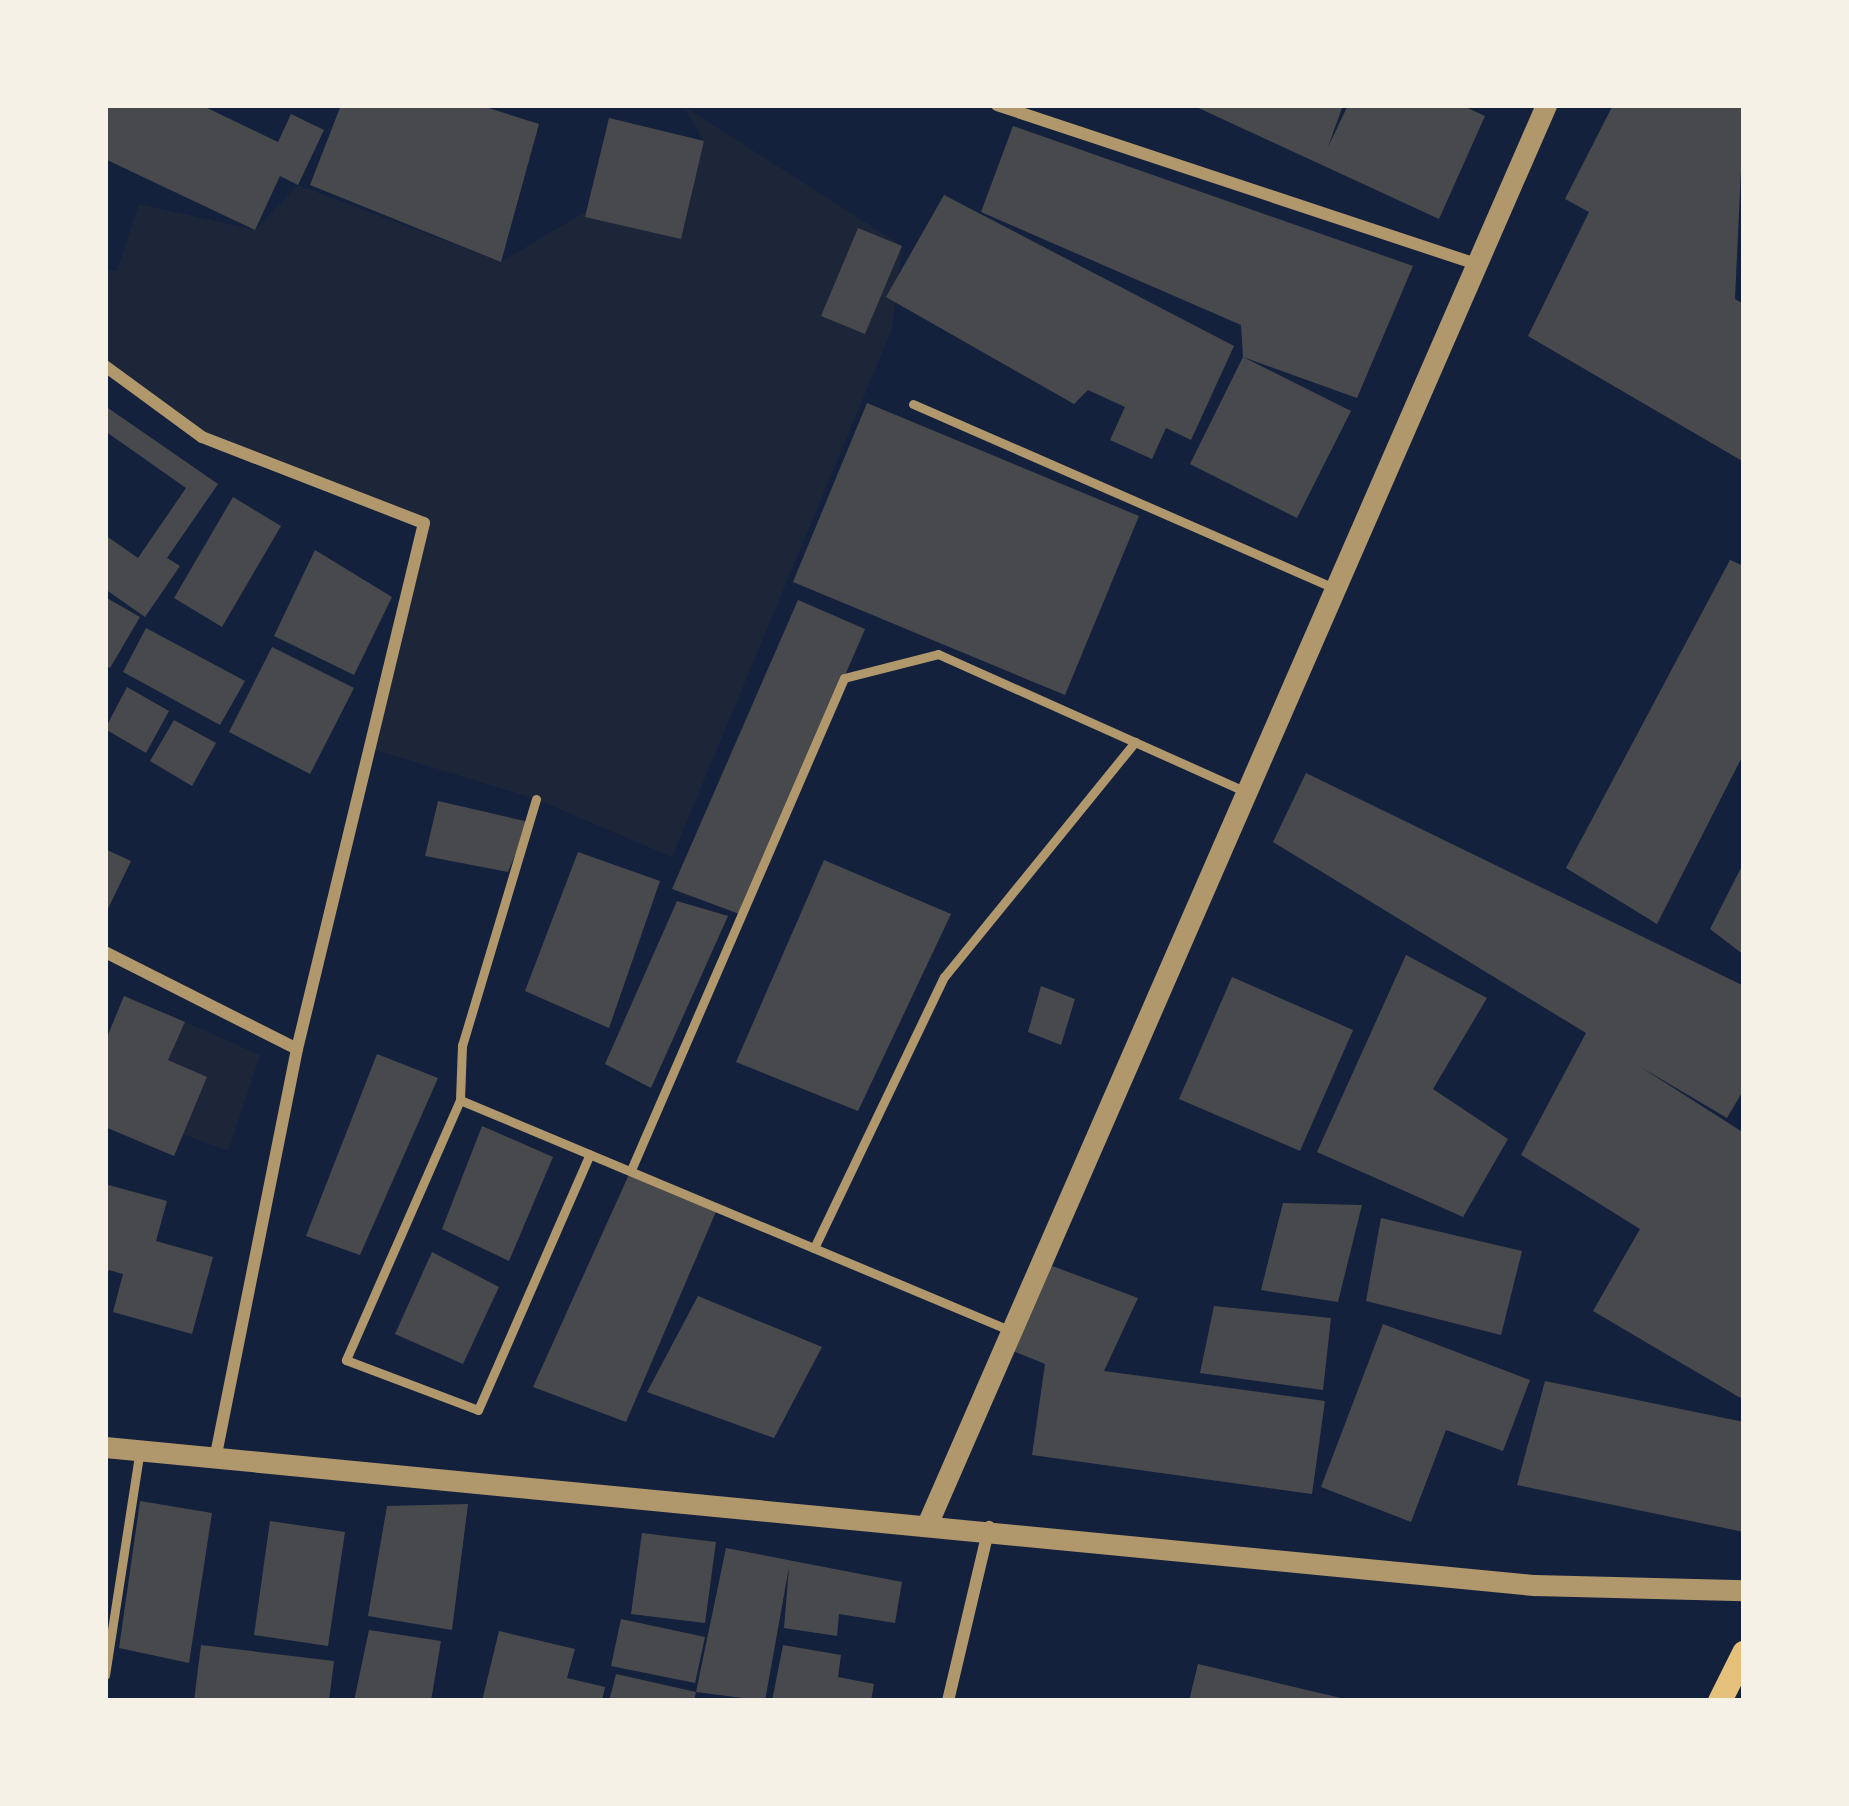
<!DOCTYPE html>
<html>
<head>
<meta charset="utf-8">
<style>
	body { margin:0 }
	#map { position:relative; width:1849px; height:1806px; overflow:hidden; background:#14213d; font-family:Commissioner,sans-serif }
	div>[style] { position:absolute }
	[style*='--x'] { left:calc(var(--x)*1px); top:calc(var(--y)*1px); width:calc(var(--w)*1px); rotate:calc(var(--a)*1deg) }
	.green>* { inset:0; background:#1d2539 }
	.building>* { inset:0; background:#48494c }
	.service>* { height:9px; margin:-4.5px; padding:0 4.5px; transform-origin:4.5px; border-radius:4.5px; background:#b1986c }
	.minor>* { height:12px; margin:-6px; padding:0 6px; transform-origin:6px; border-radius:6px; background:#b1986c }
	.tertiary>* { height:21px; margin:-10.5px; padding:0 10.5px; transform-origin:10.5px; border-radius:10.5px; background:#b1986c }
	.secondary>* { height:24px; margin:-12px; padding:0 12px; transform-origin:12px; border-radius:12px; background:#e5c07b }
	span { translate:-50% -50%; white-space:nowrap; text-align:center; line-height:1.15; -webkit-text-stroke:12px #f6f1e7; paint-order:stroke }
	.frame { position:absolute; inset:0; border:108px solid #f6f1e7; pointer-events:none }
</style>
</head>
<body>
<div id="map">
	<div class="green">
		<i style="clip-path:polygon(682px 105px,902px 246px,892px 329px,672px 857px,536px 799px,369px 748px,424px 524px,202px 437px,105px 366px,105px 270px,117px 271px,139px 204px,255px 230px,298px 185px,501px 262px,704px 141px)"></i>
		<i style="clip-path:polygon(185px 1022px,260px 1055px,228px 1151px,183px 1134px,168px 1060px)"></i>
	</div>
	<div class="building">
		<i style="clip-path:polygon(105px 105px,201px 105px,278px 142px,291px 114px,324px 130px,298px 185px,280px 176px,255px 230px,105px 159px)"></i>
		<i style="clip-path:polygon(341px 105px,479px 105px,539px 124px,501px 262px,310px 185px)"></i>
		<i style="clip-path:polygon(1192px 105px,1343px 105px,1328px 147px,1348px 105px,1461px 105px,1485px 116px,1439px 219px)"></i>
		<i style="clip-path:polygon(1613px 105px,1744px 105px,1735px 299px,1744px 304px,1744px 462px,1528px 336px,1589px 212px,1565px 199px)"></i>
		<i style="clip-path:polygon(609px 118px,704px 141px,681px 239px,585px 217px)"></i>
		<i style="clip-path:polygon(1013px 126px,1413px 266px,1357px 398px,1243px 357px,1351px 411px,1297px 518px,1190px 464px,1243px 357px,1241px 325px,981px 212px)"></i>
		<i style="clip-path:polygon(944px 195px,1234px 346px,1191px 440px,1166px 428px,1152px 459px,1110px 440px,1125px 407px,1088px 390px,1074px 404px,886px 297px)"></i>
		<i style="clip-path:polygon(858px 228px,902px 246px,865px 334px,821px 316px)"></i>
		<i style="clip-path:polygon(867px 403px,1139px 516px,1065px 695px,793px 582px)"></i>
		<i style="clip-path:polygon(108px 408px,218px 484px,167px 558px,180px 566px,145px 617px,105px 589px,105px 535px,138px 558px,186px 488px,105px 431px)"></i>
		<i style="clip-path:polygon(233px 497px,281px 526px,222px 627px,174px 598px)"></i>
		<i style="clip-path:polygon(315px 550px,392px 597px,354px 675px,274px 636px)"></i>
		<i style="clip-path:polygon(1730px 560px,1744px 566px,1744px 753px,1657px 924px,1566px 868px)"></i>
		<i style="clip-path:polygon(105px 597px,140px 617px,110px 668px,105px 665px)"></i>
		<i style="clip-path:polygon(798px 600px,865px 629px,742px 915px,672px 889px)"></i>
		<i style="clip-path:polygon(146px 628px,245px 681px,220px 725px,123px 672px)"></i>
		<i style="clip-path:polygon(272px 647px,354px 688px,310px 774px,229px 732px)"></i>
		<i style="clip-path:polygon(127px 687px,169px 711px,146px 753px,105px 729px)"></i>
		<i style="clip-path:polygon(174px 720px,216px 743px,192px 786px,150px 761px)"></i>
		<i style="clip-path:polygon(1306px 773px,1744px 986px,1744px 1089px,1727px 1118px,1639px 1066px,1744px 1133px,1744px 1400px,1593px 1311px,1640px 1229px,1521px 1155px,1586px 1033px,1273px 842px)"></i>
		<i style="clip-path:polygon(438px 801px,529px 822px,508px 872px,425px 856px)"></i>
		<i style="clip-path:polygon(105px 849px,131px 861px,105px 915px)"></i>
		<i style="clip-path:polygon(578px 852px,660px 881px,609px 1028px,525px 991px)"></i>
		<i style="clip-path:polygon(824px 860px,951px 914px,858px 1111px,736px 1062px)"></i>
		<i style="clip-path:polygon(1744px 862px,1744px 955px,1710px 929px)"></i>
		<i style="clip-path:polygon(677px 901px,728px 916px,651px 1088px,605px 1064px)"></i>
		<i style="clip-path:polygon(1406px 955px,1487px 998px,1433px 1089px,1508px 1139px,1463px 1217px,1317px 1152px)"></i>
		<i style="clip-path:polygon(1232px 977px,1353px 1030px,1300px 1151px,1179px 1099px)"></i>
		<i style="clip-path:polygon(1041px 986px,1075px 999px,1061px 1045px,1028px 1032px)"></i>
		<i style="clip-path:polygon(124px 996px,185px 1022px,168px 1060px,207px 1077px,174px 1156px,105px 1127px,105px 1042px)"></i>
		<i style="clip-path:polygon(377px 1054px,438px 1078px,360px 1255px,306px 1236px)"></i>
		<i style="clip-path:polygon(482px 1126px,553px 1157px,509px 1261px,442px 1229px)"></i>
		<i style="clip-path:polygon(631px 1170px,718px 1207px,626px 1422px,533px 1387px)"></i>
		<i style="clip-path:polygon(105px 1184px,167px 1201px,156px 1241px,213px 1257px,192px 1334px,113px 1312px,123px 1274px,109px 1270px,105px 1280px)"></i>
		<i style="clip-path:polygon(1283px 1203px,1362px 1205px,1338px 1302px,1261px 1290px)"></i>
		<i style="clip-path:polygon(1381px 1218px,1522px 1251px,1501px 1335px,1366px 1301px)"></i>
		<i style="clip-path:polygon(432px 1252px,499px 1287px,463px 1364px,395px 1334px)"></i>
		<i style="clip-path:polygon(1047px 1264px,1138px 1298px,1104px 1371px,1325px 1401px,1312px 1494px,1032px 1455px,1045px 1364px,1008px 1349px)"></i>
		<i style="clip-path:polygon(698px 1296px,822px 1347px,774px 1438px,647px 1392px)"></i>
		<i style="clip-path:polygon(1214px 1306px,1331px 1318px,1323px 1390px,1200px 1373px)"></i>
		<i style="clip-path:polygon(1383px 1324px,1530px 1380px,1503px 1451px,1446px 1430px,1411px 1522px,1321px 1487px)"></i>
		<i style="clip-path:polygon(1545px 1381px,1744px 1422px,1744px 1532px,1517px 1485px)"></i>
		<i style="clip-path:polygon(140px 1501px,212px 1513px,189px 1663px,119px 1648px)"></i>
		<i style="clip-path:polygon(468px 1504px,452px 1630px,368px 1616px,387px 1506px)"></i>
		<i style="clip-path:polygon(270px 1521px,345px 1532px,328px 1646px,254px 1635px)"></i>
		<i style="clip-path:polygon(642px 1533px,716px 1542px,705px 1623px,631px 1614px)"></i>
		<i style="clip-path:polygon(726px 1548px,902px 1582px,895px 1623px,839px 1614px,837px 1636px,784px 1628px,789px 1567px,765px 1701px,696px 1692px)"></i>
		<i style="clip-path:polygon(621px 1619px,705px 1637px,695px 1683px,611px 1666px)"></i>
		<i style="clip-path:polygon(369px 1630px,441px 1641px,431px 1701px,354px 1701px)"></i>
		<i style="clip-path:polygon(499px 1631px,575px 1649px,567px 1678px,605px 1687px,602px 1701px,482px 1701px)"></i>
		<i style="clip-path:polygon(201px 1645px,334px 1661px,329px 1701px,194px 1701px)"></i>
		<i style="clip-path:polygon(783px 1645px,841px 1655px,838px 1677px,874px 1684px,871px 1701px,772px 1701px)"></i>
		<i style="clip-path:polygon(1198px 1664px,1345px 1699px,1344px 1701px,1189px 1701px)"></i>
		<i style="clip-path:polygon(616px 1674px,696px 1692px,694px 1701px,609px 1701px)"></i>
	</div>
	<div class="service">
		<i style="--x:913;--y:404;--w:459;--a:23.6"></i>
		<i style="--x:536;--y:799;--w:257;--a:106.7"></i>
		<i style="--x:462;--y:1045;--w:55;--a:92.1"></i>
		<i style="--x:460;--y:1100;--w:593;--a:22.72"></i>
		<i style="--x:460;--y:1100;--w:284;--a:113.7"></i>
		<i style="--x:346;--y:1360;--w:141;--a:20.7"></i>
		<i style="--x:478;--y:1410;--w:279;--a:-66.4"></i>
		<i style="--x:631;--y:1170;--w:536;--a:-66.59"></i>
		<i style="--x:844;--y:678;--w:97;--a:-14.3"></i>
		<i style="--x:938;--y:654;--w:335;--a:24.1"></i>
		<i style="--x:814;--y:1248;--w:301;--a:-64.4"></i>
		<i style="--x:944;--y:977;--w:303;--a:-50.9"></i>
		<i style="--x:105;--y:1675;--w:229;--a:-81.2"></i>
	</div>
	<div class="minor">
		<i style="--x:997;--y:105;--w:505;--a:18.36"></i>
		<i style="--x:105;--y:366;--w:120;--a:36.2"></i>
		<i style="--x:202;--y:437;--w:238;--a:21.2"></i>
		<i style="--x:424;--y:523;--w:541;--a:103.57"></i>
		<i style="--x:297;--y:1049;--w:413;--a:101.3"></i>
		<i style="--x:105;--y:952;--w:215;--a:26.8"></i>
		<i style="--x:948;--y:1701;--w:179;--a:-76.7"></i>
	</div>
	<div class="tertiary">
		<i style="--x:105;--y:1447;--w:1436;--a:5.52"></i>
		<i style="--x:1534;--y:1585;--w:210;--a:1.4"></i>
		<i style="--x:929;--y:1520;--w:1544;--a:-66.44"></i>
	</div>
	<div class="secondary">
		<i style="--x:1720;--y:1701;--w:54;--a:-63.4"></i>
	</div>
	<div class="frame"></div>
</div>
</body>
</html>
